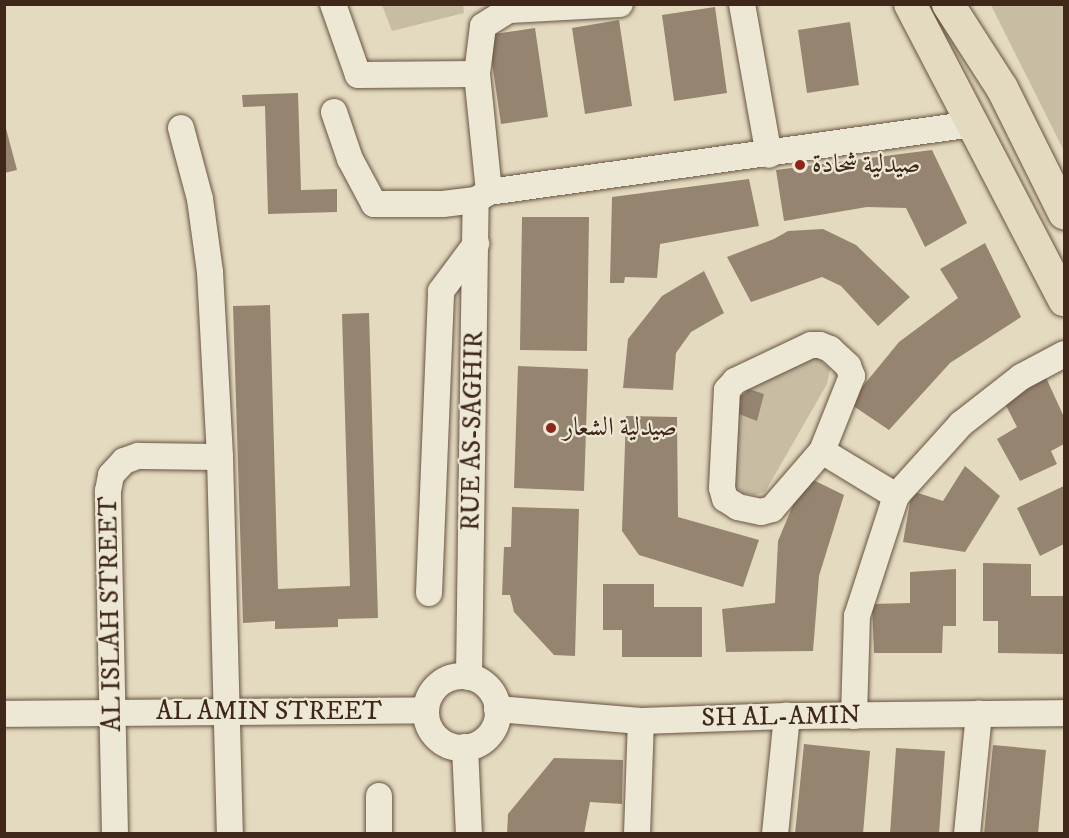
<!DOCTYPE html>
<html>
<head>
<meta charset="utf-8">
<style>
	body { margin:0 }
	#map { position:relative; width:1069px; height:838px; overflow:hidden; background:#e4dabf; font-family:"IM FELL DW Pica",Amiri,serif }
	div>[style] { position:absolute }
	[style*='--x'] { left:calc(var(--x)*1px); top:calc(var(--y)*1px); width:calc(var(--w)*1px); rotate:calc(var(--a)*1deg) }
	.green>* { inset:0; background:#c8bca3 }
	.building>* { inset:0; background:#95846f }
	.roads { filter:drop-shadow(0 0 2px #685442) drop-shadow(0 0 2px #685442) }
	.minor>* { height:26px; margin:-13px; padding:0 13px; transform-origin:13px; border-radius:13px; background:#ede7d5 }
	.minor>.ring { margin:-13px; padding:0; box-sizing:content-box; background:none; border:26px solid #ede7d5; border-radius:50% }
	.major>* { height:32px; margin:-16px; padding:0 16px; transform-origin:16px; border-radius:16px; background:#e4dabf }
	.dots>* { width:16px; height:16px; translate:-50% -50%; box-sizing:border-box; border:3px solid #ede7d5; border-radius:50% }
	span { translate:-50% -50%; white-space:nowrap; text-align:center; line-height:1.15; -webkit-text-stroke:4.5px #ede7d5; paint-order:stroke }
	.poi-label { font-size:26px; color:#3f2719 }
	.left { translate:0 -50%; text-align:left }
	.street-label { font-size:26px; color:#3f2719 }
	.frame { position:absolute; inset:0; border:6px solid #3f2719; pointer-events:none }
</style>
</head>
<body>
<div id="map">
	<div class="green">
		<i style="clip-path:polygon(382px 5px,463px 5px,464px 13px,392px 31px)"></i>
		<i style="clip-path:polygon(991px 5px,1064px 5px,1064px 151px)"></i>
		<i style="clip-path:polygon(815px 356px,830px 369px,827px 384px,765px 492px,755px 495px,743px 493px,735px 486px,740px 397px,749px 389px)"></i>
	</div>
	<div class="building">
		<i style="clip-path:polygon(715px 7px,727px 93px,674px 101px,662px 15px)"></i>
		<i style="clip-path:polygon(619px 20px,632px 106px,585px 114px,572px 28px)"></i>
		<i style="clip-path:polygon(850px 22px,859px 85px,807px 93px,798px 30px)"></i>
		<i style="clip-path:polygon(535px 28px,548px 117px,501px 124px,488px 35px)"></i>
		<i style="clip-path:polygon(298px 93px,301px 190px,337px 189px,337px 212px,268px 214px,265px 106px,243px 107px,242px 95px)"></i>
		<i style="clip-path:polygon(4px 121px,17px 170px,4px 173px)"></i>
		<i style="clip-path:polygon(932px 150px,967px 223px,925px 247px,906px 208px,867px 207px,784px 221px,776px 170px)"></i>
		<i style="clip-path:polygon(749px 179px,759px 226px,660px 244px,657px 278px,625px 277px,624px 283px,610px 283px,612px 197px)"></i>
		<i style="clip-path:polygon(522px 217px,589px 217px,587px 351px,520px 350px)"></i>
		<i style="clip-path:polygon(823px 229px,856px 245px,910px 297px,878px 326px,841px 286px,822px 277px,751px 302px,727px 257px,774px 239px,788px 231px)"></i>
		<i style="clip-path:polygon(985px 243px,1021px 317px,950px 363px,889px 430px,849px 403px,899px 342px,958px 298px,940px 269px)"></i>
		<i style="clip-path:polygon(704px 271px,724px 313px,691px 332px,676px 353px,673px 390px,623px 388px,628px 339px,662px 296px)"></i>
		<i style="clip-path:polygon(270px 305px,278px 589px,350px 586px,342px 314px,369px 313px,378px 618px,338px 619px,338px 627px,275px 629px,275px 621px,243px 623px,233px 306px)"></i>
		<i style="clip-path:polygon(518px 366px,588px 369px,584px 491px,514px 488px)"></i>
		<i style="clip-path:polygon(1043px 371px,1064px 417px,1064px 444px,1051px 451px,1057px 464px,1020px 481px,997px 439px,1017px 427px,1001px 396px)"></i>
		<i style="clip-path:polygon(749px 389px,764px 394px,757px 421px,739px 414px,740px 397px)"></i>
		<i style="clip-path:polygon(626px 416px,677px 417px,678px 517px,759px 540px,743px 587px,639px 555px,622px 531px)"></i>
		<i style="clip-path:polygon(965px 466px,1000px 496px,965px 552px,903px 542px,912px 491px,943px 501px)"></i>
		<i style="clip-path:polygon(805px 476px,844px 495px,819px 576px,813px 651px,726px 652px,722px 609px,775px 603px,778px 541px)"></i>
		<i style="clip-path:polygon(1064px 486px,1064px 544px,1040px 556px,1017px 508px)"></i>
		<i style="clip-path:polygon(512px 507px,579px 509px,575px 656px,554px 655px,514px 612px,510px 595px,502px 595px,504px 547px,511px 547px)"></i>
		<i style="clip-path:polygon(983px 563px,1031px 564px,1031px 596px,1064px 596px,1064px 654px,998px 653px,998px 621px,983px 621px)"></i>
		<i style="clip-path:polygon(956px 569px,956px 626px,943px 626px,942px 653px,874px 653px,872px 604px,910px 603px,910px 572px)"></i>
		<i style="clip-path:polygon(603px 584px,654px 584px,654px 607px,702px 607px,702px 657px,622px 657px,622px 630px,603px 630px)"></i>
		<i style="clip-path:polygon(804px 744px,870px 751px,863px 834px,795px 834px)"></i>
		<i style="clip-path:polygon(993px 745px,1046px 750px,1038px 834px,984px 834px)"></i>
		<i style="clip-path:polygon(896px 748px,945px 751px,939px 834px,890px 834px)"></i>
		<i style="clip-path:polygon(554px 758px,623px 760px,622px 804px,590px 802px,584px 834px,507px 834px,508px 814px)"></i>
	</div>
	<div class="roads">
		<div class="minor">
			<i style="--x:333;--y:4;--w:75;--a:70.6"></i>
			<i style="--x:358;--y:75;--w:119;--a:-0.5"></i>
			<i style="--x:742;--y:4;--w:153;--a:79.9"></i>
			<i style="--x:509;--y:10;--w:111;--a:-3.1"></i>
			<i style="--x:334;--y:112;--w:50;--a:71.2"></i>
			<i style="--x:350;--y:159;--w:51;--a:61.9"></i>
			<i style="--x:374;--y:204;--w:69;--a:0"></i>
			<i style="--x:443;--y:204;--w:33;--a:-7"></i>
			<i style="--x:181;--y:128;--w:73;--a:75"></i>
			<i style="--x:200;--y:199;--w:74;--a:82.2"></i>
			<i style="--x:210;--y:272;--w:185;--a:86.9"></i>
			<i style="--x:220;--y:457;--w:377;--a:88.5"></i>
			<i style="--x:489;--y:192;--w:119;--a:-95.8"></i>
			<i style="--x:477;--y:74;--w:48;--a:-82.9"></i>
			<i style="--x:483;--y:26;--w:31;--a:-32"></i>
			<i style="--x:509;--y:10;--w:6;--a:-99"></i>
			<i style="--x:811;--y:345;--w:9;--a:0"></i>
			<i style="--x:820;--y:345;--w:11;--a:22"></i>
			<i style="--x:830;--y:349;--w:25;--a:43"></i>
			<i style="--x:848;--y:366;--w:11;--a:68"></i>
			<i style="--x:852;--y:376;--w:81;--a:111.8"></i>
			<i style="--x:822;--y:451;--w:77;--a:130.8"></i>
			<i style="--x:772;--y:509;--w:11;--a:165"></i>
			<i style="--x:761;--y:512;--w:24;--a:-168"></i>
			<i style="--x:738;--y:507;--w:15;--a:-148"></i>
			<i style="--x:725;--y:499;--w:11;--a:-105"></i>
			<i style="--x:722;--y:488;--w:98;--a:-87.1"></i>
			<i style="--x:727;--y:390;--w:12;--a:-48"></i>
			<i style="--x:735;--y:381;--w:84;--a:-25.3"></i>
			<i style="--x:822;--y:451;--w:87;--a:31.3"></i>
			<i style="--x:429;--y:593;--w:302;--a:-87.7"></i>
			<i style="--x:441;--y:291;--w:59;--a:-53.3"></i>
			<i class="ring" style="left:426px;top:676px;width:46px;height:46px"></i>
			<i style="--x:469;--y:677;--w:477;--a:-89.2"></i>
			<i style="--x:476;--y:200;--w:15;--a:-32"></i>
			<i style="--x:489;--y:192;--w:491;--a:-8"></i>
			<i style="--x:497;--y:709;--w:144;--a:4.8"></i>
			<i style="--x:641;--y:721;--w:146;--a:-2"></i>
			<i style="--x:787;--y:716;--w:277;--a:-0.6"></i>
			<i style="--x:4;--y:714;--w:422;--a:-0.5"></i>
			<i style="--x:854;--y:716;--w:100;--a:-88.3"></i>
			<i style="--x:857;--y:616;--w:126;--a:-72"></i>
			<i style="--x:896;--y:496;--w:97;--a:-47.9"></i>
			<i style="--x:961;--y:424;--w:76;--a:-38.1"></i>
			<i style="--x:1021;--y:377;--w:49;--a:-28.1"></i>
			<i style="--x:465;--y:747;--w:87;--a:87.4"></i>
			<i style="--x:379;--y:796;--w:38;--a:90"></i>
			<i style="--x:115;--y:834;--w:343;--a:-91.2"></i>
			<i style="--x:108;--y:491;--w:16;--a:-79"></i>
			<i style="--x:111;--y:475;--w:19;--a:-47"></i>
			<i style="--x:124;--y:461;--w:15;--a:-20"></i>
			<i style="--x:138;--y:456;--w:82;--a:0.7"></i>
			<i style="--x:637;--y:834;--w:113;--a:-88"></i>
			<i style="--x:775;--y:834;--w:119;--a:-84.2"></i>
			<i style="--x:967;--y:834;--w:121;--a:-84.3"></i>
		</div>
		<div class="major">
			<i style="--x:910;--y:4;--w:334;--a:62.5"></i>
			<i style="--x:948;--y:4;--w:100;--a:57.3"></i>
			<i style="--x:1002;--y:88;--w:140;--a:63.6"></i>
		</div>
	</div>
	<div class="dots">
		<i style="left:800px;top:165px;background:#8f2418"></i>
		<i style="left:551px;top:428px;background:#8f2418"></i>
	</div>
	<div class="poi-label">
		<span class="left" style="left:812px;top:165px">صيدلية شحادة</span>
		<span class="left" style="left:563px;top:428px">صيدلية الشعار</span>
	</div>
	<div class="street-label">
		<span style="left:473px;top:431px;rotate:-89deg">RUE AS-SAGHIR</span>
		<span style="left:111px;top:614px;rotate:-91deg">AL ISLAH STREET</span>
		<span style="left:269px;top:712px">AL AMIN STREET</span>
		<span style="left:781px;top:717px;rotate:-1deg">SH AL-AMIN</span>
	</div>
	<div class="frame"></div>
</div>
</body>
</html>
